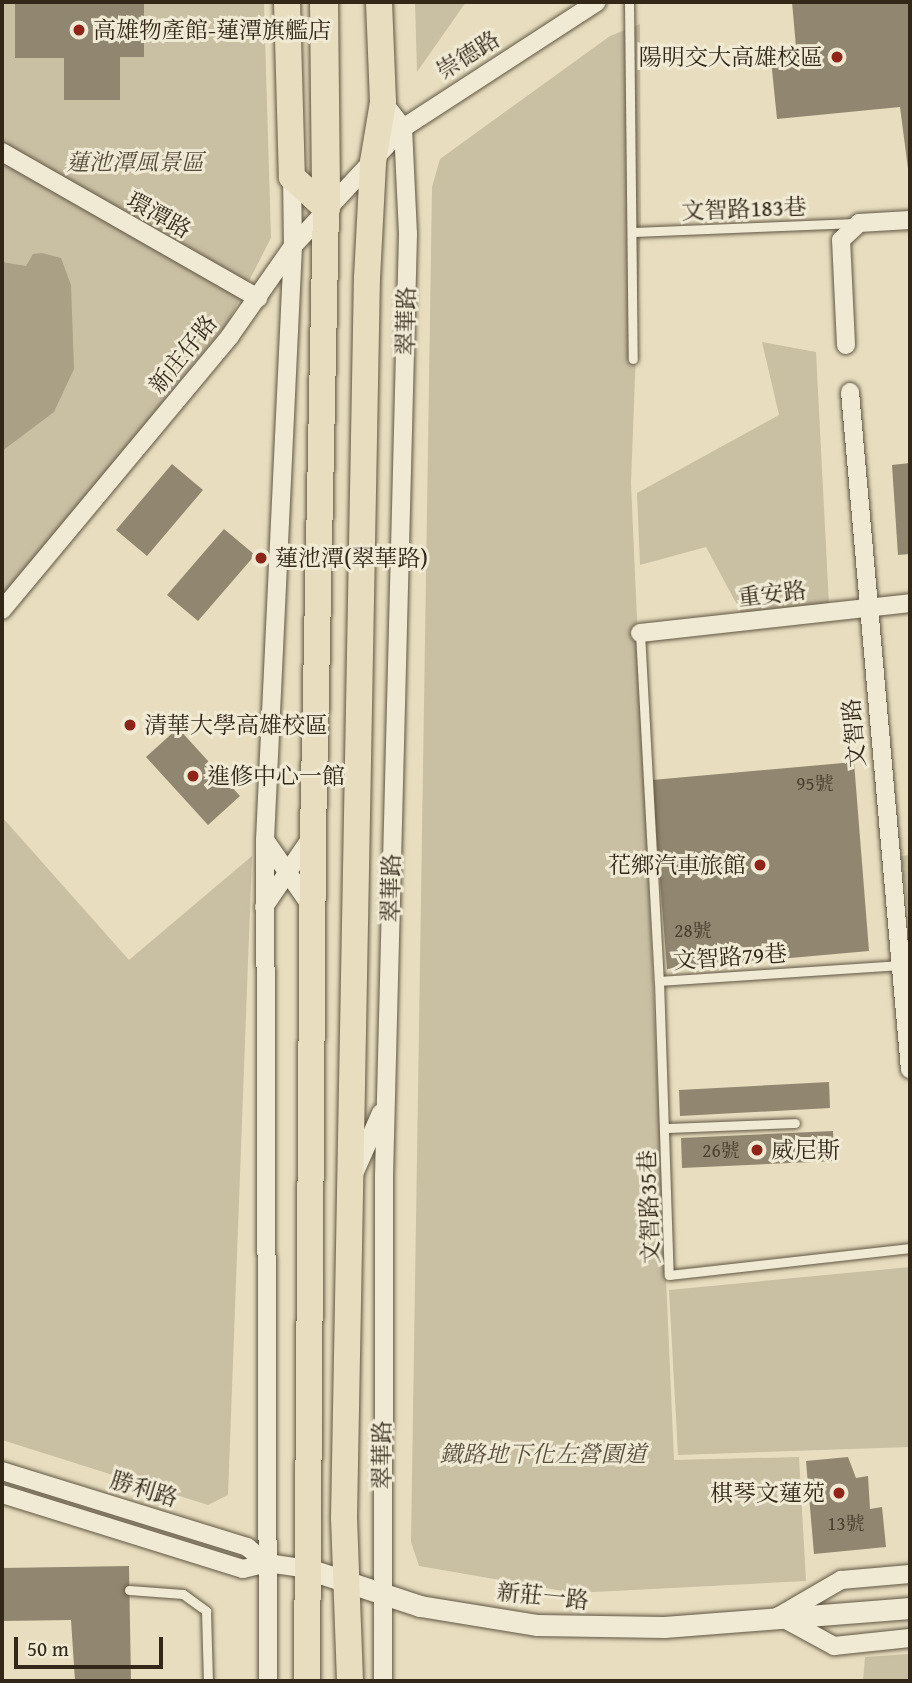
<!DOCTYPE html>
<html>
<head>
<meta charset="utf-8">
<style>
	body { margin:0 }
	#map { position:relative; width:912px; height:1683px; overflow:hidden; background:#e8debf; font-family:"Gentium Book Plus","Noto Serif TC",serif }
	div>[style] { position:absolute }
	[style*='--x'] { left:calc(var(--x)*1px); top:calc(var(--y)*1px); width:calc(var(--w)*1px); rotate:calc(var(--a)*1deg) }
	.green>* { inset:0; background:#c9bfa3 }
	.water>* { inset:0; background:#aaa086 }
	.building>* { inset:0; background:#91866f }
	.roads { filter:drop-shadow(0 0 2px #605542) drop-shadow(0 0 2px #605542) }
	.service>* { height:9px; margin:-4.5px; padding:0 4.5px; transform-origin:4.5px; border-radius:4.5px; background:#f0ead5 }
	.minor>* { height:18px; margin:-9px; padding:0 9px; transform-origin:9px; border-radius:9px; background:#f0ead5 }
	.tertiary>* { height:21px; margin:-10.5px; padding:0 10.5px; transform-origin:10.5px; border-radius:10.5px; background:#f0ead5 }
	.primary>* { height:26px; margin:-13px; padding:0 13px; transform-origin:13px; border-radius:13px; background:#e8debf }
	.trunk>* { height:28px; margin:-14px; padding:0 14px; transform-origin:14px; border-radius:14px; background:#e8debf }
	.dots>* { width:19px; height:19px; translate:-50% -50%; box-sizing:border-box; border:4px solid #f0ead5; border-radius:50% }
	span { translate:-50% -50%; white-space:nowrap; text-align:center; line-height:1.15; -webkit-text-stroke:6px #f0ead5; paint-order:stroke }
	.number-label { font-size:19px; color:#4a3f2e }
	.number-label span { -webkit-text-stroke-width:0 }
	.poi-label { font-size:23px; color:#332718 }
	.left { translate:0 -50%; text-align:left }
	.right { translate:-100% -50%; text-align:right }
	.street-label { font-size:23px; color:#332718 }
	.park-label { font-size:23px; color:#584d3b; font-style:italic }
	.frame { position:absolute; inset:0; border:4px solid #332718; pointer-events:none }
	.scale { position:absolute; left:14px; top:1637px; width:149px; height:32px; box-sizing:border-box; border:4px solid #332718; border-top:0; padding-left:9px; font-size:21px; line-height:24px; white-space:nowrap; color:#332718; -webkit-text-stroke:5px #f0ead5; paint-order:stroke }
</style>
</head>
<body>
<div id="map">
	<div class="green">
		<i style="clip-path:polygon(2px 2px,264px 2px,271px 238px,227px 324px,2px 599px)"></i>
		<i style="clip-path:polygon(415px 2px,466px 2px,417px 72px)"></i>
		<i style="clip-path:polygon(640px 24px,641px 219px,631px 483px,674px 1460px,799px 1457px,806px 1581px,575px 1593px,419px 1566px,411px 1542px,432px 187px,440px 159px,610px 36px)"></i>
		<i style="clip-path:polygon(762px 342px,816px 352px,829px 605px,742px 614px,706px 547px,640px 565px,637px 493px,779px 415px)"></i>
		<i style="clip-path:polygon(2px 817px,129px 960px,252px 856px,228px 1495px,208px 1505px,2px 1440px)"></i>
		<i style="clip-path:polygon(910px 855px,910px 928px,901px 856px)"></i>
		<i style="clip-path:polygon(910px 1267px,910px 1447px,678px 1455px,669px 1290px)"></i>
		<i style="clip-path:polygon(910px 1654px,910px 1681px,863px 1681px,865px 1657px)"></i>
	</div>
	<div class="water">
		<i style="clip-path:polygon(42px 253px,61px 258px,71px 285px,74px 369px,54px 412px,2px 451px,2px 262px,26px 266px,33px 254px)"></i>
	</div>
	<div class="building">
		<i style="clip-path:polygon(15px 2px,144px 3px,144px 57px,120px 57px,120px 100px,64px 100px,64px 58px,15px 58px)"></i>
		<i style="clip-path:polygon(792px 2px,910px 2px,910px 184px,900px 107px,777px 119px,770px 50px,796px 47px)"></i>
		<i style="clip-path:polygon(910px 463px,910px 554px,898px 555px,892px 465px)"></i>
		<i style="clip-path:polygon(172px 464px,203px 490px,147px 556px,116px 530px)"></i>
		<i style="clip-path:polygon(224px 529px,255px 555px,198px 621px,167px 595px)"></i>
		<i style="clip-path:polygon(178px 728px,240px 796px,208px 825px,146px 757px)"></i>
		<i style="clip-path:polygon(854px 762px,869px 951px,667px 969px,652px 780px)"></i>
		<i style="clip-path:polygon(829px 1082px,830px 1108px,680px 1116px,679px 1090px)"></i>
		<i style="clip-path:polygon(833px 1131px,834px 1161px,682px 1168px,681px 1138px)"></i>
		<i style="clip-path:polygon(848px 1457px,856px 1478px,868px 1476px,870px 1509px,882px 1507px,886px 1547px,814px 1554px,806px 1461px)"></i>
		<i style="clip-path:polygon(129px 1566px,131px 1681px,75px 1681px,71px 1620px,2px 1621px,2px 1568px)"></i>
	</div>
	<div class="roads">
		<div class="service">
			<i style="--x:629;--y:2;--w:357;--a:89.4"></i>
			<i style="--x:632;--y:232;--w:225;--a:-2.3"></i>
			<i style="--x:640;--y:633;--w:349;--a:86.9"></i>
			<i style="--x:659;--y:981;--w:242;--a:-3.8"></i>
			<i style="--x:659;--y:981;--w:294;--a:88.1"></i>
			<i style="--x:669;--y:1275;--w:243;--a:-6.4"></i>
			<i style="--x:666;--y:1128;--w:129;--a:-2.2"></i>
			<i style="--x:129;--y:1590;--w:54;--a:4.2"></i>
			<i style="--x:183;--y:1594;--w:29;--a:36"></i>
			<i style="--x:206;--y:1611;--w:70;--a:88.4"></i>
		</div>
		<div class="minor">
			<i style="--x:383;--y:102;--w:33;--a:52"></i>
			<i style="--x:403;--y:128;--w:106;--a:87.3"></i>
			<i style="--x:408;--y:234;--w:943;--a:91.46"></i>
			<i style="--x:384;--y:1177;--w:504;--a:90.11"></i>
			<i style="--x:2;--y:152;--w:295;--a:29.7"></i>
			<i style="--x:846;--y:345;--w:105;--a:-92.7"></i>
			<i style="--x:841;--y:240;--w:25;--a:-43"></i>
			<i style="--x:859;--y:223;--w:51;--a:-3.4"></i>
			<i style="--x:850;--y:392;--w:680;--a:84.94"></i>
			<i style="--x:2;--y:610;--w:356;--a:-50.2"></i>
			<i style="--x:230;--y:336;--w:110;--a:-55"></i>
			<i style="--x:293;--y:246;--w:161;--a:-47"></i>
			<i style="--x:403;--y:128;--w:231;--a:-33"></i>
			<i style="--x:640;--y:633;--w:272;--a:-6.3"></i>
			<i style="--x:265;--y:840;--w:84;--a:55.2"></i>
			<i style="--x:264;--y:907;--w:87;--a:-55.8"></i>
			<i style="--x:354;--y:1174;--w:67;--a:-66.1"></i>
			<i style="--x:2;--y:1471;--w:257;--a:17.2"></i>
			<i style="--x:247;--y:1547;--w:26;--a:39"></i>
			<i style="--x:2;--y:1494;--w:252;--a:17.3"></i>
			<i style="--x:243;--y:1569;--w:25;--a:-14"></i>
			<i style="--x:267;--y:1563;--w:41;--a:8.3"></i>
			<i style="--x:779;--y:1616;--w:72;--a:-30.1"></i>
			<i style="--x:841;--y:1580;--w:69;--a:-5"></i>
			<i style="--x:779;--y:1616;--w:63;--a:28.6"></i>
			<i style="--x:834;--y:1646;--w:76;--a:-6"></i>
			<i style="--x:268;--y:1681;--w:841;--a:-90.2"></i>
			<i style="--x:265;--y:840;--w:595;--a:-87.3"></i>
			<i style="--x:293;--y:246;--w:69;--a:-90.8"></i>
		</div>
		<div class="tertiary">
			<i style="--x:308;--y:1569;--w:118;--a:18.3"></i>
			<i style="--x:420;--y:1606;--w:119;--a:9.2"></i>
			<i style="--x:537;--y:1625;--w:127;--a:0.9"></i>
			<i style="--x:664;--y:1627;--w:247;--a:-4.4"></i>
		</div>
		<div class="primary">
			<i style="--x:287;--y:2;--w:175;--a:88.4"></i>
			<i style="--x:292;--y:177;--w:46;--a:42.4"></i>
			<i style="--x:326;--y:208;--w:627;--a:91.19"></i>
			<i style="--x:313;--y:835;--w:846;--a:90.41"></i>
			<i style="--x:350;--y:1681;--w:163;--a:-92.1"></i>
			<i style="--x:344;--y:1518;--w:1240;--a:-88.94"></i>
			<i style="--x:367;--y:278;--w:116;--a:-87"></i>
			<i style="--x:373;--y:162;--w:61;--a:-80.5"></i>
			<i style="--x:383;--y:102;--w:100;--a:-92.3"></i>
		</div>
		<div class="trunk">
			<i style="--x:324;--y:2;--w:206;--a:89.4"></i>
		</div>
	</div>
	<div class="dots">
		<i style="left:79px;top:30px;background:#8f2418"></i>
		<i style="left:837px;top:57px;background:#8f2418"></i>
		<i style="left:261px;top:558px;background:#8f2418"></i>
		<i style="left:130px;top:725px;background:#8f2418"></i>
		<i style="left:193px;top:776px;background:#8f2418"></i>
		<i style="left:760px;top:865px;background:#8f2418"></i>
		<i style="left:757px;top:1150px;background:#8f2418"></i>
		<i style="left:839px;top:1493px;background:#8f2418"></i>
	</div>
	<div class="number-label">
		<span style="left:815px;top:784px">95號</span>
		<span style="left:693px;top:931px">28號</span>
		<span style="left:721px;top:1151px">26號</span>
		<span style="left:846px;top:1524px">13號</span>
	</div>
	<div class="poi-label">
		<span class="left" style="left:93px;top:30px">高雄物產館-蓮潭旗艦店</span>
		<span class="right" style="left:823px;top:57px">陽明交大高雄校區</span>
		<span class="left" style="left:275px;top:558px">蓮池潭(翠華路)</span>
		<span class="left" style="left:144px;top:725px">清華大學高雄校區</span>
		<span class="left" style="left:207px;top:776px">進修中心一館</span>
		<span class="right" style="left:746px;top:865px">花鄉汽車旅館</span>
		<span class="left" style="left:771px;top:1150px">威尼斯</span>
		<span class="right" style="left:825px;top:1493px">棋琴文蓮苑</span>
	</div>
	<div class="street-label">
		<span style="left:468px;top:55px;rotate:-32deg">崇德路</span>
		<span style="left:744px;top:209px;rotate:-2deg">文智路183巷</span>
		<span style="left:159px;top:215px;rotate:29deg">環潭路</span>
		<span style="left:406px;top:321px;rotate:-89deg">翠華路</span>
		<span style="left:183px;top:354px;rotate:-51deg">新庄仔路</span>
		<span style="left:772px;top:594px;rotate:-7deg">重安路</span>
		<span style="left:854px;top:733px;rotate:-95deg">文智路</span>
		<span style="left:391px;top:888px;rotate:-89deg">翠華路</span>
		<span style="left:730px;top:957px;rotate:-4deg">文智路79巷</span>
		<span style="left:649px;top:1207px;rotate:-92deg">文智路35巷</span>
		<span style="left:382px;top:1455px;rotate:-90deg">翠華路</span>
		<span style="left:144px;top:1489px;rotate:17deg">勝利路</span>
		<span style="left:543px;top:1596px;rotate:6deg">新莊一路</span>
	</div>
	<div class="park-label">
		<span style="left:135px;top:162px">蓮池潭風景區</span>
		<span style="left:543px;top:1454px">鐵路地下化左營園道</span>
	</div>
	<div class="frame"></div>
	<div class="scale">50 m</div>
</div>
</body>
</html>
